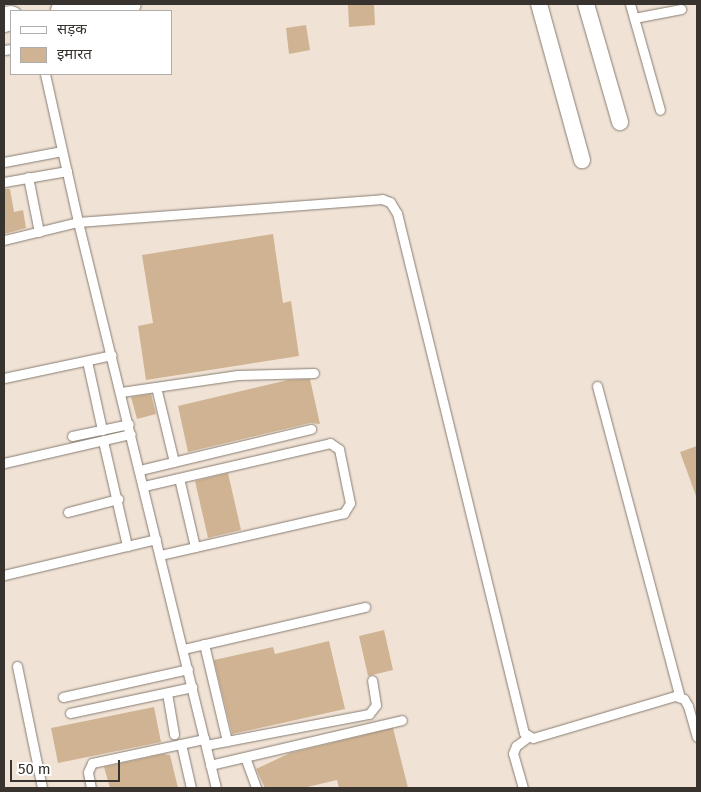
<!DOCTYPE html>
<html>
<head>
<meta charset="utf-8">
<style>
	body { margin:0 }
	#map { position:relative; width:701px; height:792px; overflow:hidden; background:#f0e3d6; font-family:"Fira Sans","Noto Sans Devanagari",sans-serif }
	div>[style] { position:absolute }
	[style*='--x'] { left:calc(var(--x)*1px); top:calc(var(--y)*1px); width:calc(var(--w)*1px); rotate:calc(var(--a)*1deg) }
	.building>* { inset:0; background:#cfb392 }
	.roads { filter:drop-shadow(0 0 1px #887c71) drop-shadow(0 0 1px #887c71) }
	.lane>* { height:9px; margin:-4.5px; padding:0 4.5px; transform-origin:4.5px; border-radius:4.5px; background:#fff }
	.street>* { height:16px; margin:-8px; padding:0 8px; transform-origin:8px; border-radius:8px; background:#fff }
	.secondary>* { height:24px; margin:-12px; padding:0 12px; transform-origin:12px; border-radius:12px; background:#fff }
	span { translate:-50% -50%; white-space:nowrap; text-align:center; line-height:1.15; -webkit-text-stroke:4px #fff; paint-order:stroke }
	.frame { position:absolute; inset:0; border:5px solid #38332e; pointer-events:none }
	.legend { position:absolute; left:10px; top:10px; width:162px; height:65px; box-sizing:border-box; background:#fff; border:1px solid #afadab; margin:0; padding:6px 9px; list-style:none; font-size:15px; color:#38332e }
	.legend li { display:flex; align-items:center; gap:10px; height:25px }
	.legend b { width:25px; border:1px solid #afadab }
	.scale { position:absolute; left:10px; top:760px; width:110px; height:22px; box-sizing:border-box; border:2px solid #38332e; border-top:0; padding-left:6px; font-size:15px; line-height:18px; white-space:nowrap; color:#38332e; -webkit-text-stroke:4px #fff; paint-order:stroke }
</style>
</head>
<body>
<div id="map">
	<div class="building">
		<i style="clip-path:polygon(348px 4px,374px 4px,375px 25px,349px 27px)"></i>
		<i style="clip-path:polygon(306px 25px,310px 50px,289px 54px,286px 28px)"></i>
		<i style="clip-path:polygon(4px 189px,10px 189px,14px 212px,23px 210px,26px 228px,4px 234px)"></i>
		<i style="clip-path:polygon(273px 234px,283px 303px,291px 301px,299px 356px,146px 380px,138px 326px,153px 323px,142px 255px)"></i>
		<i style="clip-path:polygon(310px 379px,320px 424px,310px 423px,188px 452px,178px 406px,288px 380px)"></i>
		<i style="clip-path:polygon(151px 394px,156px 414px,137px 419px,131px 397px)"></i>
		<i style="clip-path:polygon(697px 446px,697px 496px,696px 496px,680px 452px)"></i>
		<i style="clip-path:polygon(228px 473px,241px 530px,208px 538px,195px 481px)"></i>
		<i style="clip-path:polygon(384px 630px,393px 670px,368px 676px,359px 636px)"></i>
		<i style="clip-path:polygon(329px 641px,345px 709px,232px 734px,214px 660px,273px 647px,275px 654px)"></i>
		<i style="clip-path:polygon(154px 707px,161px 742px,58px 763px,51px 728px)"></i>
		<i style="clip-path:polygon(393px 728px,408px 788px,339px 788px,337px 780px,303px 788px,265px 788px,256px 769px,290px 753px)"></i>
		<i style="clip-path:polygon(163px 754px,170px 755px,178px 788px,110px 788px,104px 767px)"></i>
	</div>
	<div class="roads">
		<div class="lane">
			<i style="--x:630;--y:4;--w:110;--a:74.2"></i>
			<i style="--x:634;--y:18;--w:48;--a:-10.8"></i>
			<i style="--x:4;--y:50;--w:7;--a:-8"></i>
			<i style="--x:45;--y:74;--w:152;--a:77.4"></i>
			<i style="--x:78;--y:222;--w:583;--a:76.3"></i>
			<i style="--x:4;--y:162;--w:59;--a:-10.7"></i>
			<i style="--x:28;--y:177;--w:56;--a:78.7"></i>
			<i style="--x:4;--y:182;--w:64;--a:-9.9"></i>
			<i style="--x:4;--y:240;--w:76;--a:-13.7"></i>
			<i style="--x:78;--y:222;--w:305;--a:-4.3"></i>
			<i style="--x:382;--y:199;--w:9;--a:21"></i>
			<i style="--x:390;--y:202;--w:13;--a:58"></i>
			<i style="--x:397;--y:213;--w:535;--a:76.28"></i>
			<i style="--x:524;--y:733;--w:10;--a:29"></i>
			<i style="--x:533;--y:738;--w:148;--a:-16.5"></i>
			<i style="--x:675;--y:696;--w:9;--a:18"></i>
			<i style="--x:684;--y:699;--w:8;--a:60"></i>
			<i style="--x:688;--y:706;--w:32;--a:74"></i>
			<i style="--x:87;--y:361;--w:71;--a:77.7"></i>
			<i style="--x:4;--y:378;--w:110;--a:-12"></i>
			<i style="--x:597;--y:386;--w:322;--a:75.1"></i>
			<i style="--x:156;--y:387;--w:77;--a:76.5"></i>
			<i style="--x:121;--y:392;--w:118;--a:-8.3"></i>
			<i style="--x:238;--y:375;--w:76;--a:-1.5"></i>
			<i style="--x:72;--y:436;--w:58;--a:-11.9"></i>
			<i style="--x:103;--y:441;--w:108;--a:77.1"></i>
			<i style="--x:4;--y:463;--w:130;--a:-12.9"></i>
			<i style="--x:140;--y:470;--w:176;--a:-13.5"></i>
			<i style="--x:179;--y:478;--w:71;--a:76.9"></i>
			<i style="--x:144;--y:486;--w:191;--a:-13"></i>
			<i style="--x:330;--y:443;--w:11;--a:34"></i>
			<i style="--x:339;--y:449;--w:55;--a:78.5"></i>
			<i style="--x:350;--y:503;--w:12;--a:121"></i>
			<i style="--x:344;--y:513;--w:189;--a:167.1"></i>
			<i style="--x:68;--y:512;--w:52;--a:-14.6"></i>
			<i style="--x:4;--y:575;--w:156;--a:-13.3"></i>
			<i style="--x:204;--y:644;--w:100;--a:76.7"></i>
			<i style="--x:183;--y:649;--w:187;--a:-13"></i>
			<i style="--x:17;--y:666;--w:125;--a:78.4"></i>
			<i style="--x:167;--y:693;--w:42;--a:80.3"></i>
			<i style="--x:63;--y:697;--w:128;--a:-12.6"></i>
			<i style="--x:70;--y:713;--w:125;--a:-12"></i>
			<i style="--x:181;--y:744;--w:45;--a:77.2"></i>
			<i style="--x:206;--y:745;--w:166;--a:-10.8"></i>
			<i style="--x:369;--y:714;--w:11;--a:-52"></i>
			<i style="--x:376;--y:705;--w:25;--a:-99"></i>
			<i style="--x:245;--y:757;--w:33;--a:70"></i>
			<i style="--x:210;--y:765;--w:197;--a:-13.2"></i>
			<i style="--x:91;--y:788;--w:16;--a:-101"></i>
			<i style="--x:88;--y:772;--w:10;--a:-66"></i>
			<i style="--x:92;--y:763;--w:115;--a:-12.1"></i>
			<i style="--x:523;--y:788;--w:36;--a:-106"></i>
			<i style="--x:513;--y:753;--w:8;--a:-67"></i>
			<i style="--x:516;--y:746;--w:15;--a:-37"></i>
		</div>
		<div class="street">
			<i style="--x:539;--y:4;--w:162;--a:74.6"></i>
			<i style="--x:586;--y:4;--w:123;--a:73.9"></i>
		</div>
		<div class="secondary">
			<i style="--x:63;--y:11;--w:66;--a:-6.1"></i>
			<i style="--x:4;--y:20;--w:7;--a:-16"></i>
		</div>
	</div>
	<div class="frame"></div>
	<ul class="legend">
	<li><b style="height:6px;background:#fff"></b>सड़क</li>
	<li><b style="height:14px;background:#cfb392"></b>इमारत</li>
	</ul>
	<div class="scale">50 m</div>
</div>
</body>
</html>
